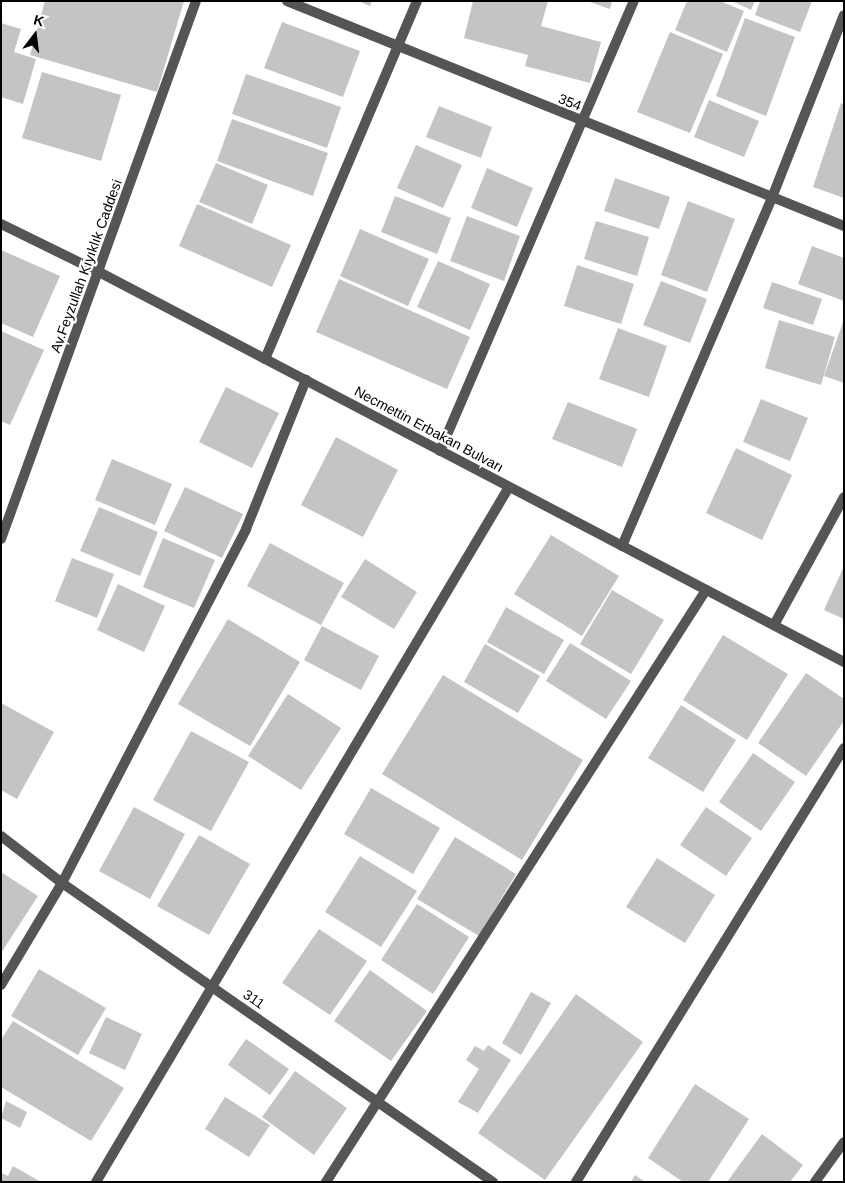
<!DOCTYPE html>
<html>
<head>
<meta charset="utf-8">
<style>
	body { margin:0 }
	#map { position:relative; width:845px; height:1183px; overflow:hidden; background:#fff; font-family:Helvetica,sans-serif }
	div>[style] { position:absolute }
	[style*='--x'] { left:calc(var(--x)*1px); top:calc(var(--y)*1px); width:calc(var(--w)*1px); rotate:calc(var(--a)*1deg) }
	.building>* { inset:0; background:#c4c4c4 }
	.minor>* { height:10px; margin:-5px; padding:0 5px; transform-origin:5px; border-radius:5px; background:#555 }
	.tertiary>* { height:10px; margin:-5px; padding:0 5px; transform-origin:5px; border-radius:5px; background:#555 }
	span { translate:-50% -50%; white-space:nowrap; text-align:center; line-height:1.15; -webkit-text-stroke:4.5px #fff; paint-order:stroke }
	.street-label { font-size:14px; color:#000 }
	.frame { position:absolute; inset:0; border:2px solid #000; pointer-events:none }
	.north { position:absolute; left:10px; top:10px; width:50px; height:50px; -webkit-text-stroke:4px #fff; paint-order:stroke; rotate:15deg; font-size:14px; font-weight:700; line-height:20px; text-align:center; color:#000 }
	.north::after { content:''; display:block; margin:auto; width:18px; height:22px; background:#000; clip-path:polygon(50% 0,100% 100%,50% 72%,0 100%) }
</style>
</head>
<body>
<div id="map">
	<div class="building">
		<i style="clip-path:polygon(45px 1px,184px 1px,157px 92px,30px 55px)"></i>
		<i style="clip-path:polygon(358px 1px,372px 1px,370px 6px)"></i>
		<i style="clip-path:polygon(473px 1px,548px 1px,541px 26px,601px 42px,590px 83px,525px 66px,528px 55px,464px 38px)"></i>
		<i style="clip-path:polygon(587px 1px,612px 1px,610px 9px)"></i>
		<i style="clip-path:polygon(687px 1px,720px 1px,744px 11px,727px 52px,675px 30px)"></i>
		<i style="clip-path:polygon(732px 1px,755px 1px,751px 10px)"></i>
		<i style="clip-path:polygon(760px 1px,812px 1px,800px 32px,755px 15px)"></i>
		<i style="clip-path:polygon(745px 18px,795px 37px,766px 116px,716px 96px)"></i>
		<i style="clip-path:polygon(282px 22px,360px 51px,343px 97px,264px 68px)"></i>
		<i style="clip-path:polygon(1px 23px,21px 29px,14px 52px,36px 59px,23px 104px,1px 97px)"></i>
		<i style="clip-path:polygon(670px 32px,723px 54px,690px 133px,637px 112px)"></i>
		<i style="clip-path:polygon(42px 72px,121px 95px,101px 161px,22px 138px)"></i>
		<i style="clip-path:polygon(246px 74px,341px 107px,327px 148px,232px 114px)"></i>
		<i style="clip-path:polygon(709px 100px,759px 121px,744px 157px,694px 137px)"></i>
		<i style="clip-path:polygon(841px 103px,844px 104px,844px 198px,813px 187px)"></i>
		<i style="clip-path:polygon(439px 106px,492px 127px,481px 158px,426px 137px)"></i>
		<i style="clip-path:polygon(232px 119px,328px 153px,313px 196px,217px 161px)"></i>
		<i style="clip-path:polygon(416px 145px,462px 165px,443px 208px,397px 188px)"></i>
		<i style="clip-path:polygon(216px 163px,268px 185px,252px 224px,199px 202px)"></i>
		<i style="clip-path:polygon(487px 168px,533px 188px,517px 227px,471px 208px)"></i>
		<i style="clip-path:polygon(615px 178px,670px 197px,659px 229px,604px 211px)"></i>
		<i style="clip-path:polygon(395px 196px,451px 218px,437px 254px,381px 232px)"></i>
		<i style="clip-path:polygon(688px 201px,735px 219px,707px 292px,661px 275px)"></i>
		<i style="clip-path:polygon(197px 204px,291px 245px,272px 287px,179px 246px)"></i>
		<i style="clip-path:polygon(467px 216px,520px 236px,504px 281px,450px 261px)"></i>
		<i style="clip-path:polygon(596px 221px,649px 237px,637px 276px,584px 259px)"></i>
		<i style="clip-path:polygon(360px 229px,429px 259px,408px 306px,340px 276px)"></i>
		<i style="clip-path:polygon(812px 246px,844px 258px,844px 301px,798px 284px)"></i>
		<i style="clip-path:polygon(1px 250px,60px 276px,33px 337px,1px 323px)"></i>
		<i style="clip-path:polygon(438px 261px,490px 284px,470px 330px,417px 307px)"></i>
		<i style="clip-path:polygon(577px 265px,634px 284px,621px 324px,564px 306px)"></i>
		<i style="clip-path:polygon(339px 279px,470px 337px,447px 389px,316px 332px)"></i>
		<i style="clip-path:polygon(661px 281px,707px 299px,690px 343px,643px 325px)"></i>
		<i style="clip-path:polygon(772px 282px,822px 299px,813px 325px,763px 308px)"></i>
		<i style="clip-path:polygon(779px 320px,835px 337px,821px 385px,765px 368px)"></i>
		<i style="clip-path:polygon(843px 322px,844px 322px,844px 383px,824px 376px)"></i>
		<i style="clip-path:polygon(618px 328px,667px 346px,649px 397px,599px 379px)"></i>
		<i style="clip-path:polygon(1px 331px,44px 350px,10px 425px,1px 421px)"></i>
		<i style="clip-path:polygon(226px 387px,279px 413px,252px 468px,199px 442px)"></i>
		<i style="clip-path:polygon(761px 399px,808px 418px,790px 461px,743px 442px)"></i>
		<i style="clip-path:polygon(568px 402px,637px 429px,622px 467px,552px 439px)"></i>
		<i style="clip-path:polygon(336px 437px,398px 470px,363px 537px,301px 505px)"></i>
		<i style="clip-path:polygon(736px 448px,792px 475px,762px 540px,706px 513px)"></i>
		<i style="clip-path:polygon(112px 459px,172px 484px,155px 525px,95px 500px)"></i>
		<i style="clip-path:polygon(185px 487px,243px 514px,222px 558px,164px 531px)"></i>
		<i style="clip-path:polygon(99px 507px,158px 532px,140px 576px,80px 551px)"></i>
		<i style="clip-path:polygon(551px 535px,619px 576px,582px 636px,514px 594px)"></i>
		<i style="clip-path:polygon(163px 538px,215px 560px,194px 608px,143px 587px)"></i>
		<i style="clip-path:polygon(270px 543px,344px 583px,321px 625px,247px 586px)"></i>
		<i style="clip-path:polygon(72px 558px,114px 574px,97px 618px,55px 601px)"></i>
		<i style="clip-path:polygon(365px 559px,417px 592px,394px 629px,341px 597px)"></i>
		<i style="clip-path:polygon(844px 566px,844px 619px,824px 610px)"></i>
		<i style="clip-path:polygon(118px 584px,165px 606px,144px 652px,97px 630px)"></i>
		<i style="clip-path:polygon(612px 590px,664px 620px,631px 674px,580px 644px)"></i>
		<i style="clip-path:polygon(506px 607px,564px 640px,544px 674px,487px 642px)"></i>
		<i style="clip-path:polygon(228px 619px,300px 662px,250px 746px,178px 704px)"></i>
		<i style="clip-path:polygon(322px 626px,379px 656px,361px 690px,304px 660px)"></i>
		<i style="clip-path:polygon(723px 635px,788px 674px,747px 740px,683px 700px)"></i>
		<i style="clip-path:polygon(570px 643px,631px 681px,606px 719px,546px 681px)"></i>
		<i style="clip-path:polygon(485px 644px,540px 676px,518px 713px,464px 682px)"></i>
		<i style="clip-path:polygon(806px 673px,844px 699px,844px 721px,806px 776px,758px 743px)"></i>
		<i style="clip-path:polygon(443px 675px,583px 760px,522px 860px,382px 774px)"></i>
		<i style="clip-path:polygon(288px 694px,341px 728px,301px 790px,248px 756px)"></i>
		<i style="clip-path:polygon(1px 703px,54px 732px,17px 799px,1px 790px)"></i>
		<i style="clip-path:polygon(681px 705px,736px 740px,703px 792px,648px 758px)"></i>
		<i style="clip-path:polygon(191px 731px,249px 762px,211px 831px,153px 800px)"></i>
		<i style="clip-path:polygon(753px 753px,795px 782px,761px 831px,719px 802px)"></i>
		<i style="clip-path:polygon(371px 788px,440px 828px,413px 874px,344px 834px)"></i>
		<i style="clip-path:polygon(134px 807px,185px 834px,150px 899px,99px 871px)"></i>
		<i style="clip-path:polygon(706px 807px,752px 838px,726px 876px,680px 845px)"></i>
		<i style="clip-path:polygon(199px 835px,250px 864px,209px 935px,157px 906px)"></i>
		<i style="clip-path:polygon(455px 837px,516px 874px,479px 936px,417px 899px)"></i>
		<i style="clip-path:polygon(360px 856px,417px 891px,381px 947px,325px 912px)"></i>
		<i style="clip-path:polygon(657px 858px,715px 895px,685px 943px,626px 907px)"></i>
		<i style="clip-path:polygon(1px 872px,38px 896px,1px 953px)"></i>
		<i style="clip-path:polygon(417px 904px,469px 937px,433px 994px,381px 960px)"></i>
		<i style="clip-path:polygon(319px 929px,367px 961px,330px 1015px,282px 983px)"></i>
		<i style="clip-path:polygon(39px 969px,106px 1008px,78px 1055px,11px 1016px)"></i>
		<i style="clip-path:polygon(370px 970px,427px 1011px,391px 1061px,334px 1021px)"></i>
		<i style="clip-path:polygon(531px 992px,551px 1003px,521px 1055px,502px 1043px)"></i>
		<i style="clip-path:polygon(576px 994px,643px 1042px,545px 1180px,478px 1133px)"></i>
		<i style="clip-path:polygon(106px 1017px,142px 1034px,125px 1070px,89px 1053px)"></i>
		<i style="clip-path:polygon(13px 1021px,124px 1088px,91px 1141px,1px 1087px,1px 1040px)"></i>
		<i style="clip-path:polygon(246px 1039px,289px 1069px,270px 1095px,228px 1065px)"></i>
		<i style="clip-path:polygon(488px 1045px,511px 1060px,478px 1113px,458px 1102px,479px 1069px,466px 1060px,475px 1046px,484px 1051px)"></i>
		<i style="clip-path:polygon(295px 1071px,347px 1108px,314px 1155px,262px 1117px)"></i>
		<i style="clip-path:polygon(695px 1084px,749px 1119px,708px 1182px,683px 1182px,648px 1158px)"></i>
		<i style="clip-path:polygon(225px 1097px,270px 1125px,249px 1157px,205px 1129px)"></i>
		<i style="clip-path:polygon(6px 1101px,27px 1112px,20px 1128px,1px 1118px)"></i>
		<i style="clip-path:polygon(762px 1134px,803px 1165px,790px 1182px,727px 1182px)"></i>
		<i style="clip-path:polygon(13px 1166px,41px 1182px,1px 1182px,1px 1173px,8px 1176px)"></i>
		<i style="clip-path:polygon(635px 1175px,645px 1182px,631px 1182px)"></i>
	</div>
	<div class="minor">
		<i style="--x:287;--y:1;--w:601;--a:22"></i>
		<i style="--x:1;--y:224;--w:109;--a:26.1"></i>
		<i style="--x:99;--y:272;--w:841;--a:27.63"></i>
		<i style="--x:265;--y:359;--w:389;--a:-67"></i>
		<i style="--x:440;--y:451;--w:490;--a:-66.7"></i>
		<i style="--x:622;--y:546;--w:382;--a:-66.7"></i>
		<i style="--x:773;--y:195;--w:193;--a:-68.5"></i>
		<i style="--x:774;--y:625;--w:146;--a:-61.3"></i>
		<i style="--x:1;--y:836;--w:77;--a:37.6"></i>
		<i style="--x:62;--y:883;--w:525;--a:34.75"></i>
		<i style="--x:1;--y:985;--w:119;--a:-59.1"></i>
		<i style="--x:62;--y:883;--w:399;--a:-62.5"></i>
		<i style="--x:246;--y:529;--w:161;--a:-68.1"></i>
		<i style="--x:96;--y:1182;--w:808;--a:-59.28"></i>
		<i style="--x:326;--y:1182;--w:703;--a:-57.3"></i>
		<i style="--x:576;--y:1182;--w:510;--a:-58.3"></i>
		<i style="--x:815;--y:1182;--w:49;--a:-54.1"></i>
	</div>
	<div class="tertiary">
		<i style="--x:1;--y:539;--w:572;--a:-70.08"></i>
	</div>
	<div class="street-label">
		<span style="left:570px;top:102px;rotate:22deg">354</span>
		<span style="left:86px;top:266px;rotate:-70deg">Av.Feyzullah Kıyıklık Caddesi</span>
		<span style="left:429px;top:429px;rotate:28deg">Necmettin Erbakan Bulvarı</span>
		<span style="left:254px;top:999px;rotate:35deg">311</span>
	</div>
	<div class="frame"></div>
	<div class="north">K</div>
</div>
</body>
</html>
